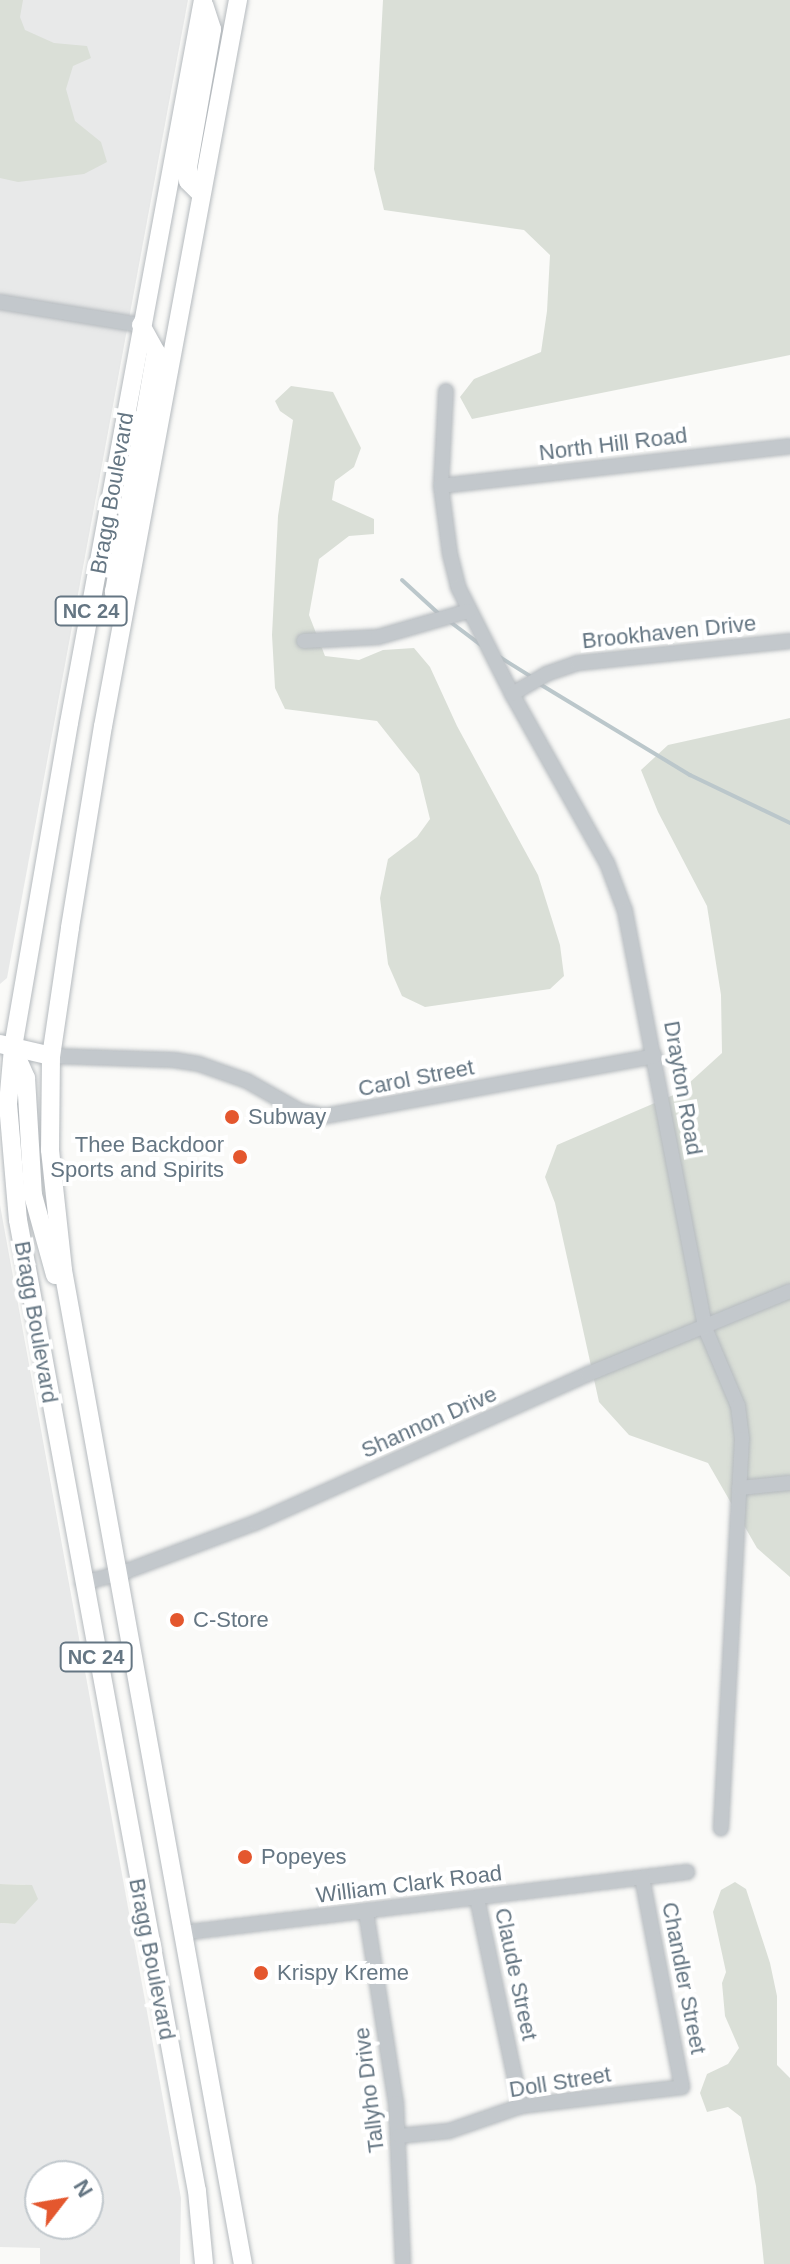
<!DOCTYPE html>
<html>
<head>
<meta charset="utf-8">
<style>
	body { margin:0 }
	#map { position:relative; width:790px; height:2264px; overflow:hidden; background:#fafaf8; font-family:Helvetica,sans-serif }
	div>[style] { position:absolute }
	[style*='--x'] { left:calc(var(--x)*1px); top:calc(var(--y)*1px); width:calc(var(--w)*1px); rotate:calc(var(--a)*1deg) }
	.built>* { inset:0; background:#e8e9e9 }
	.green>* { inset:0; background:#dadfd7 }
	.stream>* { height:4px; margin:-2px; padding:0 2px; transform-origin:2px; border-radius:2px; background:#bbc7cb }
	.roads { filter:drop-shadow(0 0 2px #b5babe) drop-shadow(0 0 2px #b5babe) }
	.minor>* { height:14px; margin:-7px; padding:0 7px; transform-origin:7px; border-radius:7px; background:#c3c8cc }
	.major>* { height:18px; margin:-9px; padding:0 9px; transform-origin:9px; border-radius:9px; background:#fff }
	.dots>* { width:22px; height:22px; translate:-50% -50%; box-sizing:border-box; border:4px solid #fff; border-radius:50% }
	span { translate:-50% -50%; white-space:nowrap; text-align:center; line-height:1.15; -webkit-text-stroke:8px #fff; paint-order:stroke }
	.shield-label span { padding:2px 6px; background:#fff; border:2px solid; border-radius:6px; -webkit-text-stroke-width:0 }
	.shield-label { font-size:20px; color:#657683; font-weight:700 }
	.street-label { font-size:22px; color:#657683 }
	.poi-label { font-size:22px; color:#657683 }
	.left { translate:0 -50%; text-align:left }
	.right { translate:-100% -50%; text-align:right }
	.north { position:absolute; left:24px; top:2160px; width:80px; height:80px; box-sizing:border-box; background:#fff; border:2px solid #c1c8cd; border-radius:50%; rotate:59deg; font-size:22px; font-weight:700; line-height:32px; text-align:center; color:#657683 }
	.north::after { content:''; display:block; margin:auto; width:28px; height:36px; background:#e4572e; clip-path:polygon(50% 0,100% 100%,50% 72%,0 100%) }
</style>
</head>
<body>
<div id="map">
	<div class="built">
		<i style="clip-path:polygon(0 0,188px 0,7px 978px,0 984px)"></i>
		<i style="clip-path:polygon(evenodd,0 1205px,181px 2198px,180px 2264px,40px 2264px,40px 2248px,0 2247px,0 1923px,15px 1924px,32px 1885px,0 1884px,0 1205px,40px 2176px,88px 2176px,88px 2224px,40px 2224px,40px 2176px)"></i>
	</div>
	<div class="green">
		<i style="clip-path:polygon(0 0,23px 0,20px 17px,25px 30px,54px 43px,87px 46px,91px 58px,73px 66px,66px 89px,75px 121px,101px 142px,107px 162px,84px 174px,18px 182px,0 178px)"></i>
		<i style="clip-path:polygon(383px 0,790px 0,790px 355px,472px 419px,460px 397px,474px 379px,541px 352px,547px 311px,550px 255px,524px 230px,384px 210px,374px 169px)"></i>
		<i style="clip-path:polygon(291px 386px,333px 392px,361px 448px,354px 467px,335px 481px,332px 500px,374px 519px,374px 534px,349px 536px,319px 559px,309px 615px,325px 656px,359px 660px,383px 650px,414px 648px,430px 667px,457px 726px,538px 875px,560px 945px,564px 976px,550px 989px,425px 1007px,402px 996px,388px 964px,380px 898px,388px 859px,417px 837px,430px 819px,419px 774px,377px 721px,285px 709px,275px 688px,272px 635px,278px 516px,293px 420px,280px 411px,275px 401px)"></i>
		<i style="clip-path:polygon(790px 718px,790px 1577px,757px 1548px,708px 1463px,629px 1435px,599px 1402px,555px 1203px,545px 1177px,557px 1145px,678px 1093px,722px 1053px,721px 995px,707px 906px,658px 812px,641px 770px,668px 745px)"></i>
		<i style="clip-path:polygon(735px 1882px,746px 1889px,770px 1963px,777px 1996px,777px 2065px,790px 2078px,790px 2264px,764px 2264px,756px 2186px,741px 2117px,728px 2107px,707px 2112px,700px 2093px,707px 2074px,728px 2064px,739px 2048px,725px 2016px,722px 1983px,726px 1972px,713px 1912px,721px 1890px)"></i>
		<i style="clip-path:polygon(0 1884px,32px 1885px,38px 1899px,15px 1924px,0 1923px)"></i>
	</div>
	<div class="stream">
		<i style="--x:402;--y:580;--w:50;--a:42.6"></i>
		<i style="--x:449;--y:621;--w:39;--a:37"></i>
		<i style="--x:498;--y:656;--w:39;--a:32"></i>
		<i style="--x:538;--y:683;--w:178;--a:31.2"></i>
		<i style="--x:690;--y:775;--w:111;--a:25.6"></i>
	</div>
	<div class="roads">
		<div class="minor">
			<i style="--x:0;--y:302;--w:143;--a:9.3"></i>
			<i style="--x:446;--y:391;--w:95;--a:93"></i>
			<i style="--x:441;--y:486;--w:69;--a:82.5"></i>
			<i style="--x:450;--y:554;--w:34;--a:76"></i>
			<i style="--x:458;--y:587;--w:120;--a:63.2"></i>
			<i style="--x:512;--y:694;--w:194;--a:60.7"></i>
			<i style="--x:607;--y:863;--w:51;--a:69.4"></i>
			<i style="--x:625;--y:911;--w:425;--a:79.1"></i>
			<i style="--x:705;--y:1328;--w:85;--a:67.1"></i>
			<i style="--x:738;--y:1406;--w:33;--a:83"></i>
			<i style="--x:742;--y:1439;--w:390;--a:93.1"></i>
			<i style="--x:441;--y:486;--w:351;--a:-6.5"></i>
			<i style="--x:304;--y:641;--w:74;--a:-3.1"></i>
			<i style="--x:378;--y:637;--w:94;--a:-16.1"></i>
			<i style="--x:512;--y:694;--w:39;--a:-30"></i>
			<i style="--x:546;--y:674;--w:34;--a:-19"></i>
			<i style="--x:578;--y:663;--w:213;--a:-5.9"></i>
			<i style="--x:51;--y:1056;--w:123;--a:1.9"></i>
			<i style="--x:174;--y:1060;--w:25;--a:9"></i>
			<i style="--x:199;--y:1064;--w:51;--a:19.5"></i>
			<i style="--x:247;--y:1081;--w:61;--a:29.5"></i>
			<i style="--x:300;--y:1111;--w:25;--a:11"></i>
			<i style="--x:325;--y:1116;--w:335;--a:-10.3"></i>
			<i style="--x:739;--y:1488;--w:51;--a:-5.6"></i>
			<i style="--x:82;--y:1583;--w:38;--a:-14"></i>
			<i style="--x:119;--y:1574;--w:145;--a:-20.6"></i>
			<i style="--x:255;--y:1523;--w:365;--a:-24.1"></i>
			<i style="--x:588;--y:1374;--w:218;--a:-22.3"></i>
			<i style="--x:477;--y:1898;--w:213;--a:78.1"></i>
			<i style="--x:366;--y:1912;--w:193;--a:81.1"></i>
			<i style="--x:396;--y:2103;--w:161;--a:87.5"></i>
			<i style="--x:181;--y:1933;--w:510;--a:-6.87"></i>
			<i style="--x:399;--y:2136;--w:50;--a:-5.7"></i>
			<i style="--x:449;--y:2131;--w:76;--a:-19.1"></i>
			<i style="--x:521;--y:2106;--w:162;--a:-6.7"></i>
			<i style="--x:682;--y:2087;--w:213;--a:-100.8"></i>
		</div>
		<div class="major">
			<i style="--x:203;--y:0;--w:735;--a:100.5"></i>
			<i style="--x:69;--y:723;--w:330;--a:99.8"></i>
			<i style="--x:13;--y:1048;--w:56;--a:95.1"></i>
			<i style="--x:8;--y:1104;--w:116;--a:85.1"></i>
			<i style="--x:18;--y:1220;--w:987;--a:79.56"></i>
			<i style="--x:197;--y:2191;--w:73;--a:84.5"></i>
			<i style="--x:238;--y:0;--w:738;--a:100.53"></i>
			<i style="--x:103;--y:726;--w:205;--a:99.3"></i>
			<i style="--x:70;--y:928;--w:129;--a:98.4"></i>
			<i style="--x:51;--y:1056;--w:94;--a:90.6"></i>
			<i style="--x:50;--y:1150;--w:121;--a:83.8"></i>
			<i style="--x:63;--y:1270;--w:1010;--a:79.74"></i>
			<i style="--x:201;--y:194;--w:18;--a:-135"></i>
			<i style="--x:188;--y:181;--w:14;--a:-90"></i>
			<i style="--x:188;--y:167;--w:140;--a:-80.1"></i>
			<i style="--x:212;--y:29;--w:25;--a:-108"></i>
			<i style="--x:123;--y:617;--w:27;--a:-110"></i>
			<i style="--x:114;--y:592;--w:244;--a:-80.1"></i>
			<i style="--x:156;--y:352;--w:31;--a:-119"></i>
			<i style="--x:0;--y:1044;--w:52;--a:13.2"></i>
			<i style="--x:14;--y:1051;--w:30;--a:66"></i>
			<i style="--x:26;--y:1078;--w:117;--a:86.6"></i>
			<i style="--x:33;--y:1195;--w:83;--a:74.6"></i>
		</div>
	</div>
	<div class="dots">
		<i style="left:232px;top:1117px;background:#e4572e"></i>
		<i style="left:240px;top:1157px;background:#e4572e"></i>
		<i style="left:177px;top:1620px;background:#e4572e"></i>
		<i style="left:245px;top:1857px;background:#e4572e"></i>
		<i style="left:261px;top:1973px;background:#e4572e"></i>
	</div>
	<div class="shield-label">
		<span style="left:91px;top:611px">NC 24</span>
		<span style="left:96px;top:1657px">NC 24</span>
	</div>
	<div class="street-label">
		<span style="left:613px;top:444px;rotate:-7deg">North Hill Road</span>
		<span style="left:112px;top:493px;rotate:-80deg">Bragg Boulevard</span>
		<span style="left:669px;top:632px;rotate:-6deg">Brookhaven Drive</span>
		<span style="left:416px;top:1078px;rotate:-11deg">Carol Street</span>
		<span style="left:683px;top:1088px;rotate:80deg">Drayton Road</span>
		<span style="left:36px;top:1322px;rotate:80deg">Bragg Boulevard</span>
		<span style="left:429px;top:1422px;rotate:-24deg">Shannon Drive</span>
		<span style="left:409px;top:1884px;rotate:-7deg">William Clark Road</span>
		<span style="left:152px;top:1959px;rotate:79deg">Bragg Boulevard</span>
		<span style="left:516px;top:1974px;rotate:78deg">Claude Street</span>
		<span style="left:684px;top:1978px;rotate:79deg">Chandler Street</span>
		<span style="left:560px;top:2082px;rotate:-9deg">Doll Street</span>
		<span style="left:369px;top:2090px;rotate:-97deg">Tallyho Drive</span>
	</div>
	<div class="poi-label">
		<span class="left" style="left:248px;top:1117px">Subway</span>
		<span class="right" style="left:224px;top:1157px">Thee Backdoor<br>Sports and Spirits</span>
		<span class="left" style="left:193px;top:1620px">C-Store</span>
		<span class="left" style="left:261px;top:1857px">Popeyes</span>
		<span class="left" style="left:277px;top:1973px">Krispy Kreme</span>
	</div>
	<div class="north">N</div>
</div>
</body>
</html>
